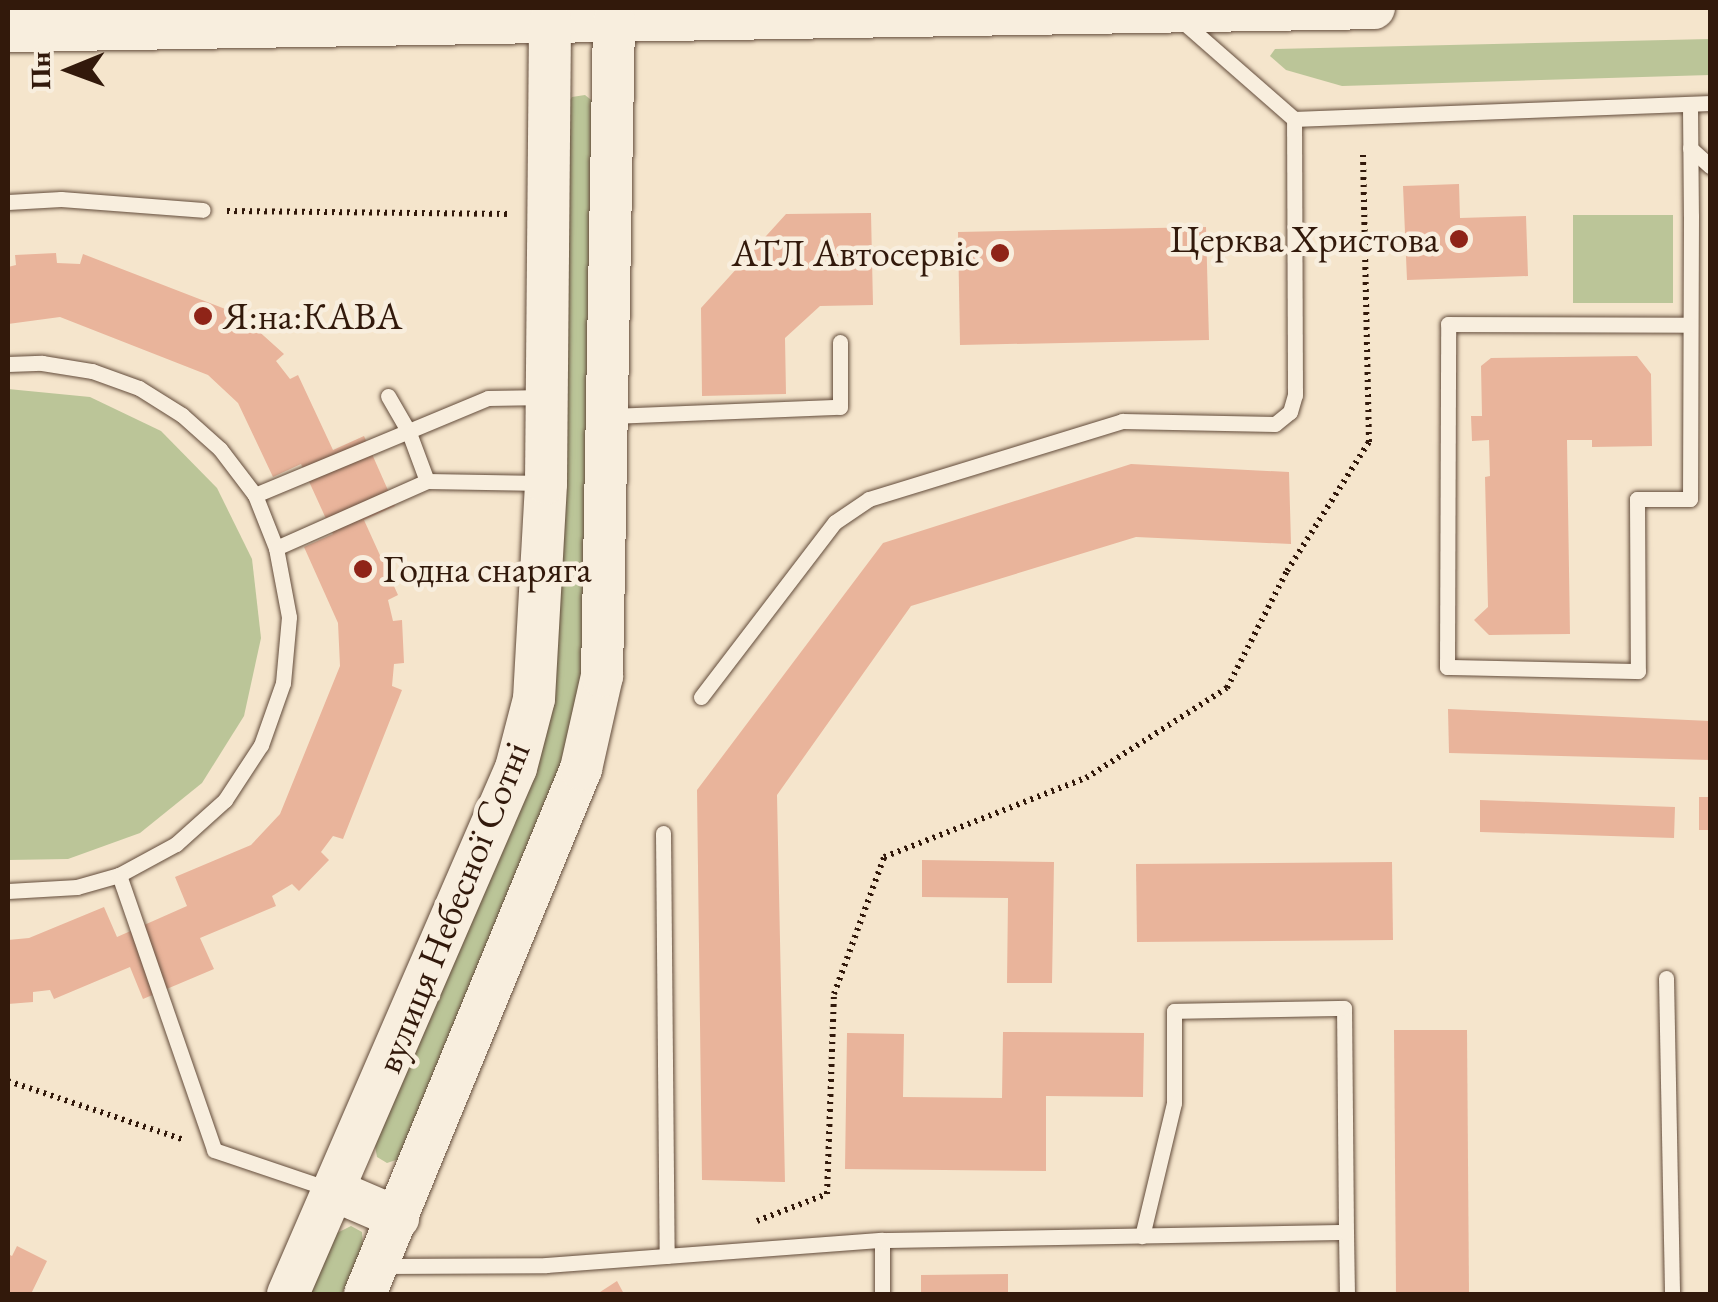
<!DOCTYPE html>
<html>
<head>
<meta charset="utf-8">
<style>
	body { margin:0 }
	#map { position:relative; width:1718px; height:1302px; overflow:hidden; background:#f5e5cc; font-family:"EB Garamond",serif }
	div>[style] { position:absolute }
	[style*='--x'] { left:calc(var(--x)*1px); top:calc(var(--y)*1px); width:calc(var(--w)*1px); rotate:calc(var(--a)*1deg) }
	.green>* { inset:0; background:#bbc598 }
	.building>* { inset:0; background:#e9b49b }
	.path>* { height:6px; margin-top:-3px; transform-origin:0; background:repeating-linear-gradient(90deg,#32190b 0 2.5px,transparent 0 7.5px) }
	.roads { filter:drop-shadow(0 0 2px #634c3b) drop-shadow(0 0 2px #634c3b) }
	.lane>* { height:15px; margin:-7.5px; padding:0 7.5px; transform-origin:7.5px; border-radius:7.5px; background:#f8eede }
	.secondary>* { height:42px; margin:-21px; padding:0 21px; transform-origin:21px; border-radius:21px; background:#f8eede }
	.dots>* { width:28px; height:28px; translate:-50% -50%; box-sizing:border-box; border:5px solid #f8eede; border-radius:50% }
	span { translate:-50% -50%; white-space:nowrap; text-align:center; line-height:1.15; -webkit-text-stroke:9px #f8eede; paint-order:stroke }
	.poi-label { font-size:38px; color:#32190b }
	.right { translate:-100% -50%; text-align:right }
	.left { translate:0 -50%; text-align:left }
	.street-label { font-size:38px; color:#32190b }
	.frame { position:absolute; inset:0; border:10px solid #32190b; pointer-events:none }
	.north { position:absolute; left:20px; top:20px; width:100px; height:100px; -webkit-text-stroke:8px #f8eede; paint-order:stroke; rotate:269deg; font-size:28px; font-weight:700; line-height:40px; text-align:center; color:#32190b }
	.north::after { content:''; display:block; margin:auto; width:35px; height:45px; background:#32190b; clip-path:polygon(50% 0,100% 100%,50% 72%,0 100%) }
</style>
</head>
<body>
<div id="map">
	<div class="green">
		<i style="clip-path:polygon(1710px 39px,1710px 75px,1342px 86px,1286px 70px,1270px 56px,1275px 49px)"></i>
		<i style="clip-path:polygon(585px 95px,595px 103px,583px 676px,574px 724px,546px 807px,399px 1159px,387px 1163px,377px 1157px,375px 1146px,527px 789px,564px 106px,572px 97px)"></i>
		<i style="clip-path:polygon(1573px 215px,1673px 215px,1673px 303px,1573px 303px)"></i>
		<i style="clip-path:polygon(8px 389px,90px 397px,161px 431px,217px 488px,252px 559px,261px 638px,244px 716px,202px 783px,140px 833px,68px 859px,8px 860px)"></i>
		<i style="clip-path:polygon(351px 1226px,362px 1232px,363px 1246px,342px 1294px,310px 1294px,337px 1233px)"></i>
	</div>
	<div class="building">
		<i style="clip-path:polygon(1459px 184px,1460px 218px,1526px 216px,1528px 276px,1407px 280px,1403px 186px)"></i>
		<i style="clip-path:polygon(871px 213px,873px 305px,820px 306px,785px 338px,786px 394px,702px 396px,701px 308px,786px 214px)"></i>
		<i style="clip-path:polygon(1206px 227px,1209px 340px,960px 345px,958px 232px)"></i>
		<i style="clip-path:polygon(56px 253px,57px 263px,80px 264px,83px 254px,233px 312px,229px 321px,247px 333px,253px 326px,284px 354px,276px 361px,290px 379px,298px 375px,333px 450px,364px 436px,395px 506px,364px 520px,398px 595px,388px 600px,393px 621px,402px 620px,404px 663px,394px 664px,392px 686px,402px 690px,343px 839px,333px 836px,321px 852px,329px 860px,299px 891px,292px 884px,272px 896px,276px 906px,200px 938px,214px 969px,143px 999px,130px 967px,54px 999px,50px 990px,33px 992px,33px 1002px,8px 1004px,8px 940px,29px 938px,104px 907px,117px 937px,187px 906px,175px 877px,251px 845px,280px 814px,340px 666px,338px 623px,304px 547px,333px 534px,301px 464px,273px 477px,238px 403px,208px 375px,60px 317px,8px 324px,8px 267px,16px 265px,15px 255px)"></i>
		<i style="clip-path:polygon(1637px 356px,1651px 374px,1652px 446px,1592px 447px,1592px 440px,1567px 440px,1570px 634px,1489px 635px,1474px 620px,1488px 607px,1485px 477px,1490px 476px,1489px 440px,1472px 441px,1471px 416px,1482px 416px,1481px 366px,1491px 358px)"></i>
		<i style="clip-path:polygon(1131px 464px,1289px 472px,1291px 544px,1136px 537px,911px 606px,777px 795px,785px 1182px,702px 1180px,697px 790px,883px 543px)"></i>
		<i style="clip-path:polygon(1448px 709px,1710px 721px,1710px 760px,1449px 753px)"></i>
		<i style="clip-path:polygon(1699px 797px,1710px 797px,1710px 830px,1699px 830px)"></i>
		<i style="clip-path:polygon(1480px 800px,1675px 807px,1674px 838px,1480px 832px)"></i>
		<i style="clip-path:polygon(922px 860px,1054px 862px,1052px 983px,1007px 983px,1008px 898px,922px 897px)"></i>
		<i style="clip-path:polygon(1392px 862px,1393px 940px,1137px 942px,1136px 864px)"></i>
		<i style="clip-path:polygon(1394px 1030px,1467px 1030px,1469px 1294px,1396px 1294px)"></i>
		<i style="clip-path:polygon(1003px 1032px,1144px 1033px,1143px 1097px,1046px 1096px,1046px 1171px,845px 1169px,847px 1033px,904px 1034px,903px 1097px,1002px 1098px)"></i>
		<i style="clip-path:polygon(17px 1246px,47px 1261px,31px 1294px,8px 1294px,8px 1254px,12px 1256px)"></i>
		<i style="clip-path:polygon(1008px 1274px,1008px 1294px,921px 1294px,921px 1275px)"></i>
		<i style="clip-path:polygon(617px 1281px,624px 1294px,597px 1294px)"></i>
	</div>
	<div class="path">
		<i style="--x:227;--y:211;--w:282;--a:0.6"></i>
		<i style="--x:8;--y:1081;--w:186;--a:18.5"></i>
		<i style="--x:757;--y:1221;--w:75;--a:-21.1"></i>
		<i style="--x:827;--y:1194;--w:200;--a:-88"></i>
		<i style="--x:834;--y:994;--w:146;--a:-69.9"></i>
		<i style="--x:884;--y:857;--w:217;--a:-21.4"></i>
		<i style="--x:1086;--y:778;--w:167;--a:-32.6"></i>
		<i style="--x:1227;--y:688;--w:131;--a:-62.9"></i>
		<i style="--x:1287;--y:571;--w:153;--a:-57.6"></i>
		<i style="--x:1369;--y:442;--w:291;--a:-91.2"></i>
	</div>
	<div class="roads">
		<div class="lane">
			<i style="--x:1181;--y:20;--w:150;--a:41.2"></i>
			<i style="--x:1294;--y:119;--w:416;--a:-2.2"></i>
			<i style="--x:1690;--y:107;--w:109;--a:89.5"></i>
			<i style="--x:1691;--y:216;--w:283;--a:90.2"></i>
			<i style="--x:1690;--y:499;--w:53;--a:180"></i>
			<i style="--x:1637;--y:499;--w:172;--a:89.7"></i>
			<i style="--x:1638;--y:671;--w:191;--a:-178.8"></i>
			<i style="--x:1447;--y:667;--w:343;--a:-89.8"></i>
			<i style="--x:1448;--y:324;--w:242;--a:0.2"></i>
			<i style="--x:1690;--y:148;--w:27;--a:42"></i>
			<i style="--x:8;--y:202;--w:53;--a:-3.2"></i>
			<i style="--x:61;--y:199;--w:142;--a:4.4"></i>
			<i style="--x:8;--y:364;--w:34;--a:-2"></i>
			<i style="--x:42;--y:363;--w:51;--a:9.1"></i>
			<i style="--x:92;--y:371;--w:50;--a:19.9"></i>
			<i style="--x:139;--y:388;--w:51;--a:32.1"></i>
			<i style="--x:182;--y:415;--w:51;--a:41.8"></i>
			<i style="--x:220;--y:449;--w:58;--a:52.7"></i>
			<i style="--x:255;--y:495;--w:57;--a:68.4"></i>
			<i style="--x:276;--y:548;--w:70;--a:79.3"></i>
			<i style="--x:289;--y:617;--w:66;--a:95.2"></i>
			<i style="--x:283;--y:683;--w:66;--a:109.5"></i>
			<i style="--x:261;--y:745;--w:66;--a:123.2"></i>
			<i style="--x:225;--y:800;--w:66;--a:138.1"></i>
			<i style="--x:176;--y:844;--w:65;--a:151.5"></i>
			<i style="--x:119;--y:875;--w:44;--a:164.1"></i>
			<i style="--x:77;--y:887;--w:69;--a:176.7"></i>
			<i style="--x:388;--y:396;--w:39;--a:60"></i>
			<i style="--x:408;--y:430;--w:54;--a:69.6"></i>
			<i style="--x:611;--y:416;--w:229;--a:-2.3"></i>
			<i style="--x:840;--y:407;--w:65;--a:-90"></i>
			<i style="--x:255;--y:495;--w:252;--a:-22.6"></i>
			<i style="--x:488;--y:398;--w:58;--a:-1"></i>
			<i style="--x:276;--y:548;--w:165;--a:-23.9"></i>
			<i style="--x:427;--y:481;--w:116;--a:1"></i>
			<i style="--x:701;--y:697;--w:220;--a:-52.6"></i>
			<i style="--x:835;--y:522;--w:41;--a:-34.1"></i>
			<i style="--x:869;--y:499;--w:265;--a:-17.1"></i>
			<i style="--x:1122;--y:421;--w:153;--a:1.1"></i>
			<i style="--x:1275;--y:424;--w:19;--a:-39"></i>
			<i style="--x:1290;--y:412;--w:18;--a:-74"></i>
			<i style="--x:1295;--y:395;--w:276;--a:-90.2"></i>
			<i style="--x:663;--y:833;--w:423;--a:89.5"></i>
			<i style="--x:119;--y:875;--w:291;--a:70.9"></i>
			<i style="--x:214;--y:1150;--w:125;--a:18.7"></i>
			<i style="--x:1666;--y:978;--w:316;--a:88.9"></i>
			<i style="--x:1346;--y:1232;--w:62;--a:89.1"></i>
			<i style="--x:882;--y:1240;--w:54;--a:90"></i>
			<i style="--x:382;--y:1266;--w:164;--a:-0.3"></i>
			<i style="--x:546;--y:1265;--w:337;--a:-4.3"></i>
			<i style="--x:882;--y:1240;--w:464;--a:-1"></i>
			<i style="--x:1346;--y:1232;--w:224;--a:-90.5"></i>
			<i style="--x:1344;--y:1008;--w:170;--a:179"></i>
			<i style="--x:1174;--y:1011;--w:92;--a:90"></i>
			<i style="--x:1174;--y:1103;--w:137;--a:103.5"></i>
		</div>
		<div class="secondary">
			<i style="--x:8;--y:31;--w:1366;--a:-0.96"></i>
			<i style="--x:333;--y:1190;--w:71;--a:23.3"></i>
			<i style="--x:288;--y:1294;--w:573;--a:-66.57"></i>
			<i style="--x:516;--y:768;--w:71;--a:-75.4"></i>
			<i style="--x:534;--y:699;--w:216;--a:-86.8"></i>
			<i style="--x:546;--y:483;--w:461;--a:-89.5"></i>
			<i style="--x:365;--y:1294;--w:568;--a:-67.64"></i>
			<i style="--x:581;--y:769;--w:95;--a:-77.3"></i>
			<i style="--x:602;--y:676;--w:655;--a:-88.95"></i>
		</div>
	</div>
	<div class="dots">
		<i style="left:1459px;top:239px;background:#8f2418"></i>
		<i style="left:1000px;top:253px;background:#8f2418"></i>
		<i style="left:203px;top:316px;background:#8f2418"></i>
		<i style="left:363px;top:569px;background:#8f2418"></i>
	</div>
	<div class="poi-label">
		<span class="right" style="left:1439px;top:239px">Церква Христова</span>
		<span class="right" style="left:980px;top:253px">АТЛ Автосервіс</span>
		<span class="left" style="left:223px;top:316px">Я:на:КАВА</span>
		<span class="left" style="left:383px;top:569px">Годна снаряга</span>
	</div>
	<div class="street-label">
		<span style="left:452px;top:907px;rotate:-68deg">вулиця Небесної Сотні</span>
	</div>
	<div class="frame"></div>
	<div class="north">Пн</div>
</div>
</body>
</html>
